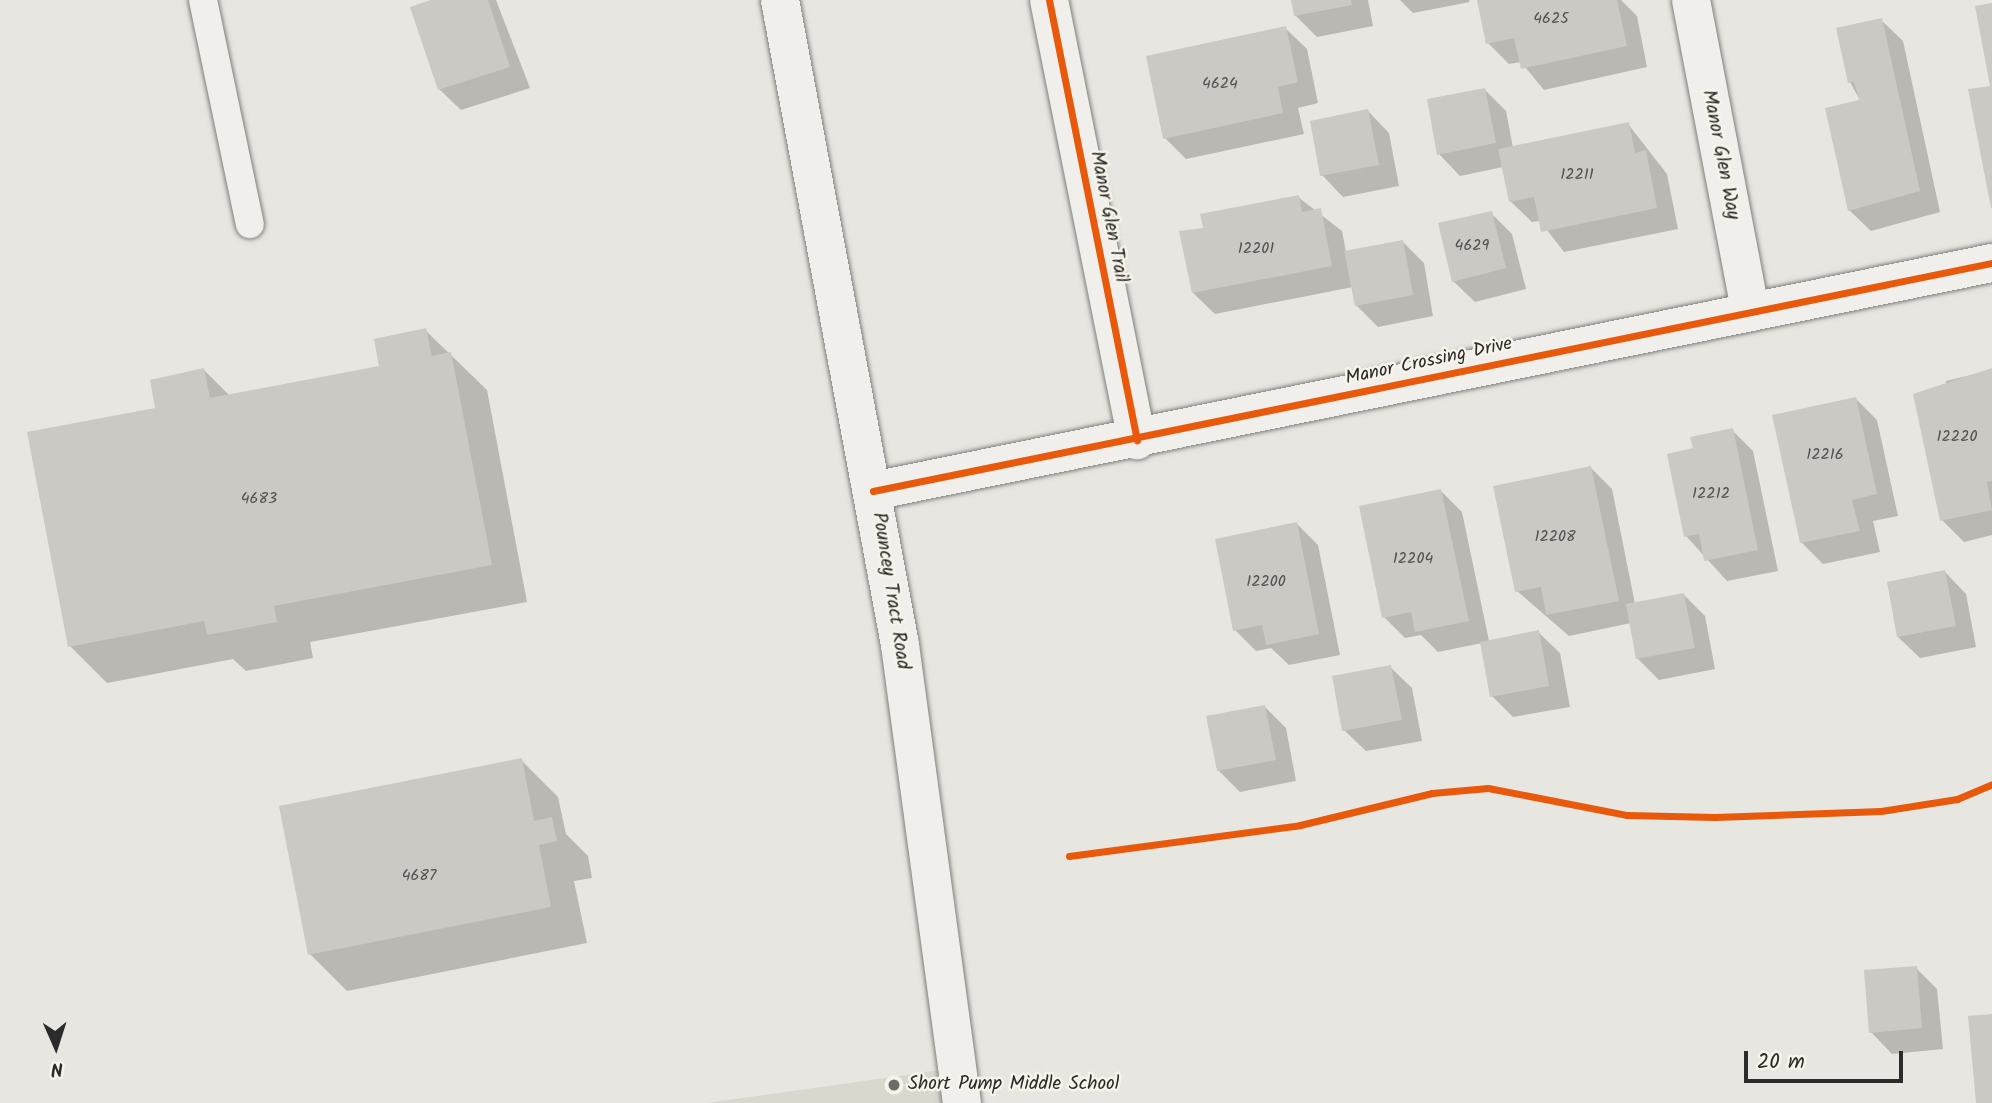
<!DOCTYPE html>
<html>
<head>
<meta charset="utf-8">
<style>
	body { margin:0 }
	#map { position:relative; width:1992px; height:1103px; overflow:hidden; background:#e8e6e0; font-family:Kalam,sans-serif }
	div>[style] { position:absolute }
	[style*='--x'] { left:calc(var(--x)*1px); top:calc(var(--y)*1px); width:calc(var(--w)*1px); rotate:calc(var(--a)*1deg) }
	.built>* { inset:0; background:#dad7cf }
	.shadow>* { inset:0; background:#0003 }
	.building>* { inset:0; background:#cac9c4 }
	.roads { filter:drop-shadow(0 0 2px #807f7c) drop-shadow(0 0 2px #807f7c) }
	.service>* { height:28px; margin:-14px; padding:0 14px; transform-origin:14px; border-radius:14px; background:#f0efeb }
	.minor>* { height:38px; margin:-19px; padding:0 19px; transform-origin:19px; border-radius:19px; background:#f0efeb }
	.secondary>* { height:38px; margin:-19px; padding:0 19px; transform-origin:19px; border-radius:19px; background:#f0efeb }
	.cycleway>* { height:7px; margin:-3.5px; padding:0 3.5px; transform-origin:3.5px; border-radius:3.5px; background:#e8590c }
	.dots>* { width:19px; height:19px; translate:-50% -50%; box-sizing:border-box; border:4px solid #f7f3e8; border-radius:50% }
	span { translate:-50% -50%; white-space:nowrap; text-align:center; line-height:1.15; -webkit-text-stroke:5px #f7f3e8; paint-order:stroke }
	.number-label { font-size:16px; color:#535251 }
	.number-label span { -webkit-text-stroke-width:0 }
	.street-label { font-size:19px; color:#2b2b2b }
	.poi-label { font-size:19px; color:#2b2b2b }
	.left { translate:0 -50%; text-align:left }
	.north { position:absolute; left:21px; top:1012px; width:70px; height:70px; -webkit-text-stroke:5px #f7f3e8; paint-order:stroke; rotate:177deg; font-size:19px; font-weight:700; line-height:28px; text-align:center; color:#2b2b2b }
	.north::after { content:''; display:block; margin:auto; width:24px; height:32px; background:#2b2b2b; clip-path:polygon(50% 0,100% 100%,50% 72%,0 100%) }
	.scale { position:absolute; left:1744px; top:1051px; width:159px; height:32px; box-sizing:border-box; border:4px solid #2b2b2b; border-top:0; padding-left:9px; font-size:21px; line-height:24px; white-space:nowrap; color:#2b2b2b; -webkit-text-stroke:5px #f7f3e8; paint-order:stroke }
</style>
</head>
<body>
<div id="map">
	<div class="built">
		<i style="clip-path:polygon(956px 1068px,959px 1103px,706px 1103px)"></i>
	</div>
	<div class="shadow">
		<i style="clip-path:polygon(436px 0,496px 0,530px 88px,461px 110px,439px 89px)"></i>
		<i style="clip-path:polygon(1292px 0,1368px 0,1373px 26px,1317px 37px,1295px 15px)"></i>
		<i style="clip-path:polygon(1400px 0,1469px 0,1470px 2px,1413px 13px)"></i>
		<i style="clip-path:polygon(1479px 0,1621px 0,1637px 16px,1647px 67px,1544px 90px,1521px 62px,1509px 64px,1488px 43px)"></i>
		<i style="clip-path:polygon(1881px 20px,1903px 41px,1940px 212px,1871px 231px,1849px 210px,1861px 102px,1850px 82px)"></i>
		<i style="clip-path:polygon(1285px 28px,1307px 49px,1318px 103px,1298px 108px,1304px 134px,1186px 159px,1165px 138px)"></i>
		<i style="clip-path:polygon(1485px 90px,1506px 111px,1513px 148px,1628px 124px,1667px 174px,1678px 229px,1564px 252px,1540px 221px,1532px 222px,1510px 201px,1503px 167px,1460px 176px,1439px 154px)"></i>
		<i style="clip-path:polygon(1368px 111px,1389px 133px,1399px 186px,1343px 197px,1322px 175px)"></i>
		<i style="clip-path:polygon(1298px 197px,1342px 231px,1346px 252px,1403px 242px,1424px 263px,1433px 316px,1378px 327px,1356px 305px,1353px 287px,1215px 314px,1193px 293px,1205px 229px)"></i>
		<i style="clip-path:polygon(1491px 213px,1512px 234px,1526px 289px,1475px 302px,1453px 281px)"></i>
		<i style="clip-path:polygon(425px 330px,487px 390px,527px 602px,310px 642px,313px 658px,246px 671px,233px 659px,107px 683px,70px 646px,157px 409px,204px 370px,230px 396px,381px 368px)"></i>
		<i style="clip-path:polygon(1992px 370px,1992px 535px,1964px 542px,1942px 520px,1946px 381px)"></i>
		<i style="clip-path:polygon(1855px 398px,1877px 420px,1898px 516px,1873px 521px,1880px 552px,1823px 564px,1802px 543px)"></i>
		<i style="clip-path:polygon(1732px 430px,1753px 451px,1778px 571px,1727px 581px,1686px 536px,1695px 450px)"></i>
		<i style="clip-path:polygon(1591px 468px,1612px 489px,1635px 604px,1684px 595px,1705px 616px,1715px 669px,1659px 680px,1637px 658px,1631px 623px,1569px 636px,1517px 591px)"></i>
		<i style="clip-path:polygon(1441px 491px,1462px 512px,1489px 641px,1538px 632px,1560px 653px,1570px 707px,1513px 717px,1492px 696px,1482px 643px,1438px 652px,1421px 635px,1405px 638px,1384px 617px)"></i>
		<i style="clip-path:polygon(1297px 524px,1318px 545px,1340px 655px,1289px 665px,1271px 648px,1256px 651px,1235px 630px)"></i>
		<i style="clip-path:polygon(1945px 572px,1966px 594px,1976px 647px,1920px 658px,1898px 637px)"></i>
		<i style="clip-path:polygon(1390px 667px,1412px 688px,1422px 741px,1366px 751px,1344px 730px)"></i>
		<i style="clip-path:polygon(1265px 707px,1286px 728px,1296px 781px,1240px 792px,1218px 770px)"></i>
		<i style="clip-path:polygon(521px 760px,558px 797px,566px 834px,588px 856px,592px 878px,574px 881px,587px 943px,347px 991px,310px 954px)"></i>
		<i style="clip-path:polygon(1916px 968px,1937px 989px,1943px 1049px,1892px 1054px,1871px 1032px)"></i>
	</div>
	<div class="building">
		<i style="clip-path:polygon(431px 0,488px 0,510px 67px,438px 90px,410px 7px)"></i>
		<i style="clip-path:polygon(1291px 0,1351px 0,1352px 5px,1294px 16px)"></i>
		<i style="clip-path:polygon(1477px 0,1617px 0,1627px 46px,1521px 69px,1514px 38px,1486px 44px)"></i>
		<i style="clip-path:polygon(1992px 3px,1992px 208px,1991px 208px,1968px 89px,1990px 86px,1975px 6px)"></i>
		<i style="clip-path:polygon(1882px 18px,1920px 191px,1848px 211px,1825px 108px,1859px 100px,1854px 82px,1848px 83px,1836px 28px)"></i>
		<i style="clip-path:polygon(1286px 26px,1298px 82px,1278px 87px,1283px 113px,1163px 139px,1146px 56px)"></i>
		<i style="clip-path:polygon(1485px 88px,1496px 143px,1437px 155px,1427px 99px)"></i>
		<i style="clip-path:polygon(1368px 109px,1379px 165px,1320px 176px,1310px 121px)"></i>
		<i style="clip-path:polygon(1629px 122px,1635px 153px,1646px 150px,1657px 208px,1541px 232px,1534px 197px,1509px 202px,1498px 149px)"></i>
		<i style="clip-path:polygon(1299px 195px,1302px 212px,1321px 208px,1332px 266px,1192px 293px,1179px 231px,1203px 228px,1200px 214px)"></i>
		<i style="clip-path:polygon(1492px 211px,1506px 268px,1452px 282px,1438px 223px)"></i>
		<i style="clip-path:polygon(1403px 240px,1413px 295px,1355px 306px,1344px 251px)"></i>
		<i style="clip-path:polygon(426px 328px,432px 356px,451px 352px,492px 565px,274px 606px,277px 622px,207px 635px,204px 621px,68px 647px,27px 432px,155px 408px,150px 380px,204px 368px,210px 398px,379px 366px,374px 339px)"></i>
		<i style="clip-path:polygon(1992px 368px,1992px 481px,1987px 482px,1992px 510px,1940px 521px,1913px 394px)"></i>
		<i style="clip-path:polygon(1856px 397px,1877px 494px,1852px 500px,1860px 531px,1800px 543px,1772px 415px)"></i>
		<i style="clip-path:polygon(1733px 428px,1758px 550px,1704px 561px,1699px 534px,1684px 537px,1667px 454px,1693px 448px,1690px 437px)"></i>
		<i style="clip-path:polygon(1591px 466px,1619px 601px,1546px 615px,1541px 587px,1515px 592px,1493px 486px)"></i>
		<i style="clip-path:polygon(1441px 489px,1469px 621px,1415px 632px,1411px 612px,1382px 618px,1359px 506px)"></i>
		<i style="clip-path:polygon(1297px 522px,1319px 634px,1266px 645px,1262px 625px,1233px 631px,1215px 539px)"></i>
		<i style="clip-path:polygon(1945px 570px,1956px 626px,1897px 637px,1887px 582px)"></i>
		<i style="clip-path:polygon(1684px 593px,1695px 648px,1636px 659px,1626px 604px)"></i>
		<i style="clip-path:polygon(1539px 630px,1549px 686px,1490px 697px,1480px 642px)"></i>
		<i style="clip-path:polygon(1391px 665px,1402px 720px,1342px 731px,1332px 676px)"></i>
		<i style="clip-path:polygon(1265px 705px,1276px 760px,1217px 771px,1206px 716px)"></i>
		<i style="clip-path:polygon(522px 758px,534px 821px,552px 817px,557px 841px,539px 845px,551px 907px,308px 955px,279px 806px)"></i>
		<i style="clip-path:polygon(1917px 966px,1922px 1028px,1869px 1033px,1864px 970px)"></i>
		<i style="clip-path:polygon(1992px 1014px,1992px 1103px,1976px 1103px,1968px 1016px)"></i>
	</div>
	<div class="roads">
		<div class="service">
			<i style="--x:203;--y:0;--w:229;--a:78.2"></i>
		</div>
		<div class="minor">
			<i style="--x:1049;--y:0;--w:449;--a:78.7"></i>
			<i style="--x:1691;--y:0;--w:316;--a:79.2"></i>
			<i style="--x:873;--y:491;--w:1142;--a:-11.52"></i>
		</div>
		<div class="secondary">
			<i style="--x:780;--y:0;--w:656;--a:79.46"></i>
			<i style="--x:900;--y:645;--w:462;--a:82.3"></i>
		</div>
	</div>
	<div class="cycleway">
		<i style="--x:1049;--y:0;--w:449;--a:78.7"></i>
		<i style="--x:873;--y:491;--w:1142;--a:-11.52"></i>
		<i style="--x:1069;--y:856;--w:233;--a:-7.6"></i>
		<i style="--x:1300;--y:825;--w:136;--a:-13.6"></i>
		<i style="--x:1432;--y:793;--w:56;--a:-5.1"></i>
		<i style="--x:1488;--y:788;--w:142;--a:11"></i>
		<i style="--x:1627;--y:815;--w:88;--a:1.3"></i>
		<i style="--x:1715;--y:817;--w:166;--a:-2.1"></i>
		<i style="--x:1881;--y:811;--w:77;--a:-9"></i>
		<i style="--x:1957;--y:799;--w:38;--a:-23"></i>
	</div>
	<div class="dots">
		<i style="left:894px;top:1085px;background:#6d6c6a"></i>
	</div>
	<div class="number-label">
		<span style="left:1551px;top:19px">4625</span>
		<span style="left:1220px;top:84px">4624</span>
		<span style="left:1577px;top:175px">12211</span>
		<span style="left:1472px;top:246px">4629</span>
		<span style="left:1256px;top:249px">12201</span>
		<span style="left:1957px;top:437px">12220</span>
		<span style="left:1825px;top:455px">12216</span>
		<span style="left:1711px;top:494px">12212</span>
		<span style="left:259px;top:499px">4683</span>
		<span style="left:1555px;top:537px">12208</span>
		<span style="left:1413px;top:559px">12204</span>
		<span style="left:1266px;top:582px">12200</span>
		<span style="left:419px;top:876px">4687</span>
	</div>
	<div class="street-label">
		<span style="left:1720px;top:155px;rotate:79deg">Manor Glen Way</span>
		<span style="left:1108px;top:217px;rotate:79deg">Manor Glen Trail</span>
		<span style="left:1429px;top:362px;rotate:-12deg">Manor Crossing Drive</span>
		<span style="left:890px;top:591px;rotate:81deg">Pouncey Tract Road</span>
	</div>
	<div class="poi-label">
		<span class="left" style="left:908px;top:1085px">Short Pump Middle School</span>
	</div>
	<div class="north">N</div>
	<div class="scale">20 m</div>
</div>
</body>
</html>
